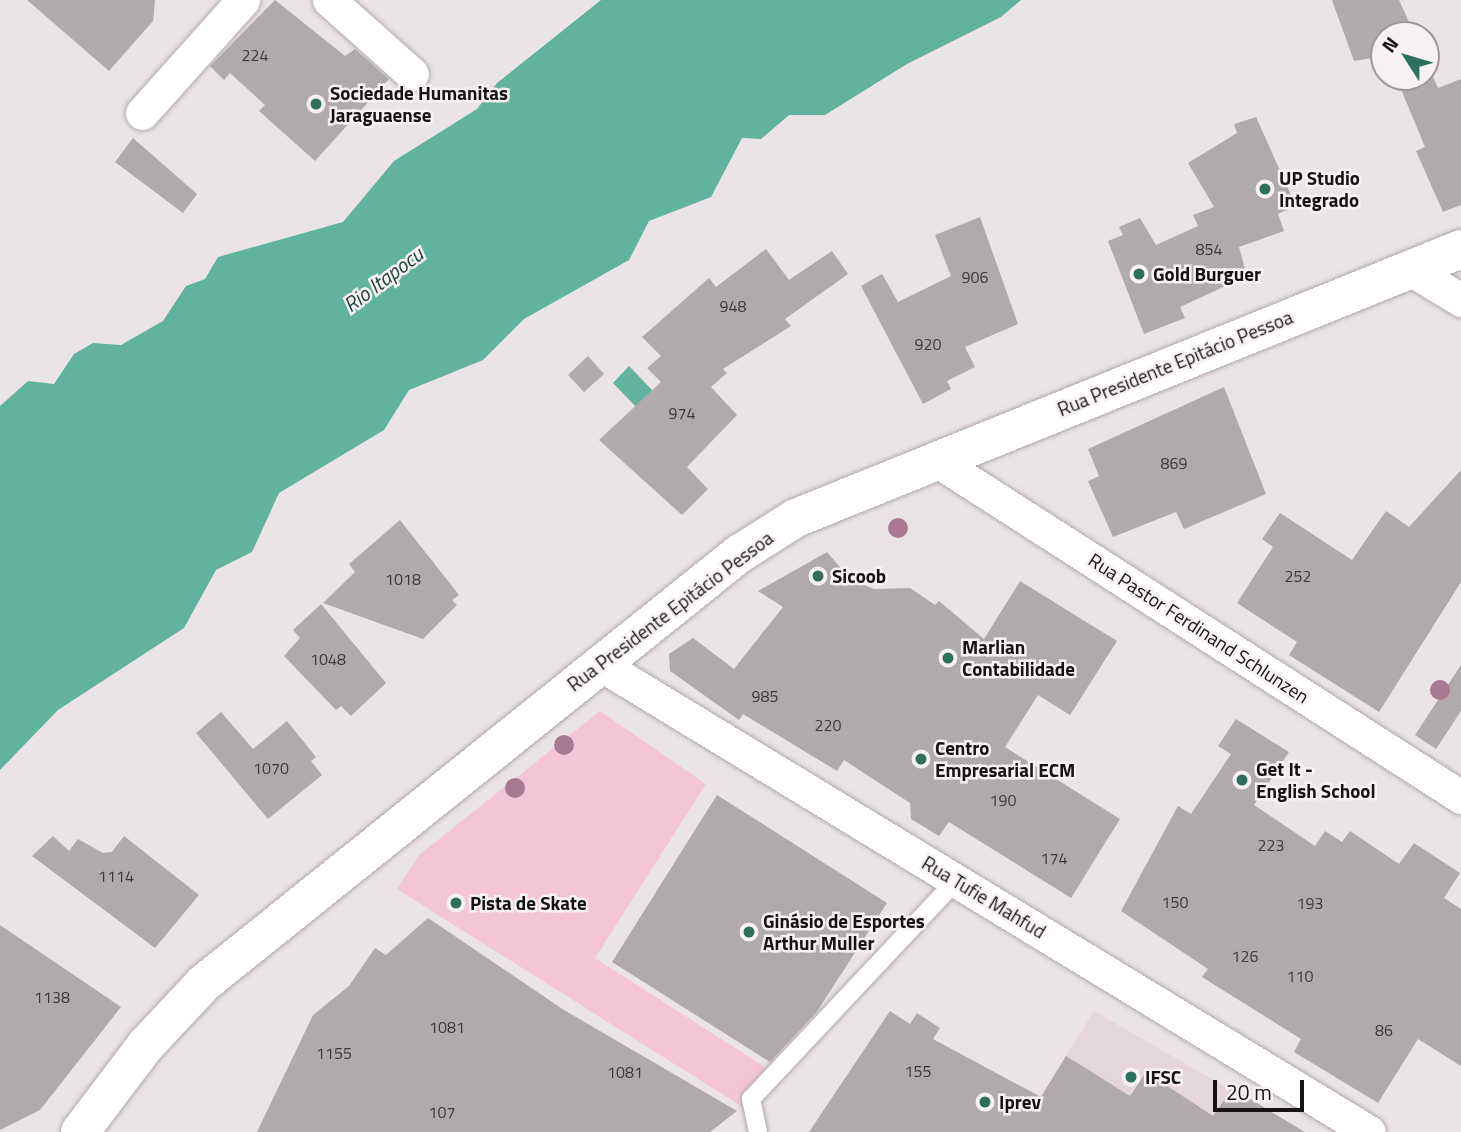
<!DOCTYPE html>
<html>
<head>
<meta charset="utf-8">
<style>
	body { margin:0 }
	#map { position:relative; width:1461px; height:1132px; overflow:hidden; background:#ebe4e6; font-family:"Titillium Web",sans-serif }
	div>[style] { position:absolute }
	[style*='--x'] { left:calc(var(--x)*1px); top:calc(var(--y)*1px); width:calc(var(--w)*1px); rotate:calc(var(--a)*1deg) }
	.built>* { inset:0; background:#e5d6db }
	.green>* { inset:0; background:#f4c5d6 }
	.water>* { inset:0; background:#61b39d }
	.building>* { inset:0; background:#b0aaac }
	.roads { filter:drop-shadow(0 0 2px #b0a9ab) drop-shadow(0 0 2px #b0a9ab) }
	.service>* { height:18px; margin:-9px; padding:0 9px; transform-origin:9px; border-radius:9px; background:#fff }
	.minor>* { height:33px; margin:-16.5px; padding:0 16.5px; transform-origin:16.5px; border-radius:16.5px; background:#fff }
	.trunk>* { height:38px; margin:-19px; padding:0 19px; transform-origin:19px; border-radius:19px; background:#fff }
	.trees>* { width:20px; height:20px; margin:-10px; border-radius:50%; background:#a87990 }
	.dots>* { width:19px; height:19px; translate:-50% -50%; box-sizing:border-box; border:4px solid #f8f1f3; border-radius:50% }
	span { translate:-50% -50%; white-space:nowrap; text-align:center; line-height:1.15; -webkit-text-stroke:5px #f8f1f3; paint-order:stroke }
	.number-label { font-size:16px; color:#3c393a }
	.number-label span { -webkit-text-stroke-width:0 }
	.poi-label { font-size:19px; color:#161314; font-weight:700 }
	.left { translate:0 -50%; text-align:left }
	.street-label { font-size:19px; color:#161314 }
	.water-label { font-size:21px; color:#20463c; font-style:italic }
	.north { position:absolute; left:1370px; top:21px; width:70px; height:70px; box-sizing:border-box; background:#f8f1f3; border:2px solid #9e989a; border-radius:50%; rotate:307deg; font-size:19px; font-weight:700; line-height:28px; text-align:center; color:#161314 }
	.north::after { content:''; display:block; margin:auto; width:24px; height:32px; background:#2e6f5e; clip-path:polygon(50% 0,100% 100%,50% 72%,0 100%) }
	.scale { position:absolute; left:1213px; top:1080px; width:91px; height:32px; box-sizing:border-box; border:4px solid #161314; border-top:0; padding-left:9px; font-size:21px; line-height:24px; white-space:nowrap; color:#161314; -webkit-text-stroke:5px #f8f1f3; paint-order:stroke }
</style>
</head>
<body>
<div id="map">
	<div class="built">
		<i style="clip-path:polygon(1094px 1011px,1224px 1086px,1302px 1132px,1018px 1132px)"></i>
	</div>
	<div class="green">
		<i style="clip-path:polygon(600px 711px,706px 784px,595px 958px,774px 1073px,752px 1113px,397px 889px,419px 855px)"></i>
	</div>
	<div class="water">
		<i style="clip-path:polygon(601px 0,1021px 0,1001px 17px,907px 64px,825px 115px,789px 115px,761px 139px,742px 138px,711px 197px,649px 221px,629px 260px,524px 319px,483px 360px,409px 390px,384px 430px,279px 493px,252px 552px,216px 570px,184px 628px,58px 710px,0 770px,0 406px,28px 381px,54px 384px,74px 354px,93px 343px,121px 345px,163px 321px,186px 286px,205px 279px,218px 257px,343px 222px,394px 161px,477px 109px,497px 83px)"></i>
		<i style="clip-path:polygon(629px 366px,654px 392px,637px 408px,613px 383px)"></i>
	</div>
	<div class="building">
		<i style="clip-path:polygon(27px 0,155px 0,153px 21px,109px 71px)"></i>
		<i style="clip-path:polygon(275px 0,345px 56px,355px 49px,389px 79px,315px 161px,259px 111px,265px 105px,230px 73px,224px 80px,210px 66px)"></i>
		<i style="clip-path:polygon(1332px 0,1399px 0,1415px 35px,1384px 35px,1384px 56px,1354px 61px)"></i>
		<i style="clip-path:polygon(1426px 61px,1438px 88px,1461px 79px,1461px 205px,1443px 212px,1416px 151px,1425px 147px,1396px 77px,1426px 77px)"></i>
		<i style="clip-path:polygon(1256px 117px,1296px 206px,1278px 214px,1284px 231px,1239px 247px,1247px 276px,1180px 307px,1185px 318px,1144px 334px,1108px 241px,1123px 235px,1119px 227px,1140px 218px,1156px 245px,1198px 226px,1193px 215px,1214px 207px,1188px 163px,1237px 133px,1234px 124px)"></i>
		<i style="clip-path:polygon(133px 138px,197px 194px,183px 213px,115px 162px)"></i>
		<i style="clip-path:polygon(980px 217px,1018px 324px,965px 347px,975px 367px,947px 381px,951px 389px,923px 404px,861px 286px,882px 274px,898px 302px,951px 276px,935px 235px)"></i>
		<i style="clip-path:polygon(766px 249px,789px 280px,832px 251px,848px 274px,785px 319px,791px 326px,723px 369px,727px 373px,711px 387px,737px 415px,687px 467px,708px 489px,682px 515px,599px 440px,661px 382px,647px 368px,661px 356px,642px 337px,709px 278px,716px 287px)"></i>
		<i style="clip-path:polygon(588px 356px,604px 374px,584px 392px,568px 375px)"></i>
		<i style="clip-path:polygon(1224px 387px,1266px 494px,1184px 529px,1176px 512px,1113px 537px,1088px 481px,1099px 476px,1088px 449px)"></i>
		<i style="clip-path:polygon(1461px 470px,1461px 582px,1379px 712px,1289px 655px,1297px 642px,1237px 603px,1273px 547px,1262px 539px,1280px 513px,1352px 560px,1386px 511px,1409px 527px)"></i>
		<i style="clip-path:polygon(400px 520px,459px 595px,452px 600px,457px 605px,423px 639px,323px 603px,355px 572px,349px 564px)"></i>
		<i style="clip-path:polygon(827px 552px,851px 580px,874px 589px,910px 588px,935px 605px,939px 601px,984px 639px,1020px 581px,1117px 641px,1070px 715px,1038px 695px,1005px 747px,1120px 819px,1071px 898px,949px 822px,939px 836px,911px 819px,910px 803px,844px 760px,837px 771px,743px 714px,739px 720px,670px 671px,669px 654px,693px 638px,734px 669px,783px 607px,758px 591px)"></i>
		<i style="clip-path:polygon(321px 604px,386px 683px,351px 716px,341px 706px,336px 710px,284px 656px,300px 638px,293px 630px)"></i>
		<i style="clip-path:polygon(1461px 665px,1461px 711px,1436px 749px,1415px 735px)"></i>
		<i style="clip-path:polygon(221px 712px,253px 749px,287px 721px,316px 757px,311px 761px,322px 775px,268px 819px,196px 733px)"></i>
		<i style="clip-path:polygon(1236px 719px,1289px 752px,1254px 805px,1315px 846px,1325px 831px,1342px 842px,1350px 831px,1399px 864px,1414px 843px,1460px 873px,1444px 898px,1461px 909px,1461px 1066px,1418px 1039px,1378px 1103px,1294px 1052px,1301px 1039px,1202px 977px,1208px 969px,1121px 911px,1178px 806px,1191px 814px,1231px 754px,1218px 746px)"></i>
		<i style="clip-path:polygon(717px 795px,887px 903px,816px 1013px,770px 1062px,612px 962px)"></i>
		<i style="clip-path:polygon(53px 836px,69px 851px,78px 839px,103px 853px,112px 852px,124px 836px,199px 895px,155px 948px,32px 856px)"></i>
		<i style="clip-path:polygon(428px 918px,564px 1010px,737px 1111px,710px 1132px,257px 1132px,313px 1015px,349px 986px,375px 948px,386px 955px)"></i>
		<i style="clip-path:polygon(0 925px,121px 1007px,40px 1110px,0 1130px)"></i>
		<i style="clip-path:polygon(890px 1011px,910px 1024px,917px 1013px,940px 1028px,933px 1039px,1041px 1097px,1066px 1056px,1130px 1096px,1146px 1072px,1213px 1116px,1232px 1088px,1305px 1132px,809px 1132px)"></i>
	</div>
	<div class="roads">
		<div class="service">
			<i style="--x:758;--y:1132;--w:34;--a:-102"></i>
			<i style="--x:751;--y:1099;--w:299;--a:-46.8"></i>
		</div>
		<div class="minor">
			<i style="--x:329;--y:0;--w:111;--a:41.7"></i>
			<i style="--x:142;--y:113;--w:152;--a:-48.2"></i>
			<i style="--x:1410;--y:269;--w:60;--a:31.3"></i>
			<i style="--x:936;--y:460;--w:624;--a:32.7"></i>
			<i style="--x:598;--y:663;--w:902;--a:31.31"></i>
		</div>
		<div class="trunk">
			<i style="--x:80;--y:1132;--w:108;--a:-52.9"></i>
			<i style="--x:145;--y:1046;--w:86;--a:-46.9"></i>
			<i style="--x:204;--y:983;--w:686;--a:-38.73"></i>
			<i style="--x:739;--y:554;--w:67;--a:-32.3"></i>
			<i style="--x:796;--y:518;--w:717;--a:-22.02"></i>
		</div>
	</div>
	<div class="trees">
		<i style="left:898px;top:528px"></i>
		<i style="left:1440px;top:690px"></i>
		<i style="left:564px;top:745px"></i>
		<i style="left:515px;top:788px"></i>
	</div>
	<div class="dots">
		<i style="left:316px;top:104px;background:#2e6f5e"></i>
		<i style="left:1265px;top:189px;background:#2e6f5e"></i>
		<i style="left:1139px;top:274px;background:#2e6f5e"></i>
		<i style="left:818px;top:576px;background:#2e6f5e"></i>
		<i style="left:948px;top:658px;background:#2e6f5e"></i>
		<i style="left:921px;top:759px;background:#2e6f5e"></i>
		<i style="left:1242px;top:780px;background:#2e6f5e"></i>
		<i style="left:456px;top:903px;background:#2e6f5e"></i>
		<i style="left:749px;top:932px;background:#2e6f5e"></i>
		<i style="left:1131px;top:1077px;background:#2e6f5e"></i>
		<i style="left:985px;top:1102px;background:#2e6f5e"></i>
	</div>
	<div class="number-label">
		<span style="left:255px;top:55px">224</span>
		<span style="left:1209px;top:249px">854</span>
		<span style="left:975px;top:277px">906</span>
		<span style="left:733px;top:306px">948</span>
		<span style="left:928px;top:344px">920</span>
		<span style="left:682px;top:413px">974</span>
		<span style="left:1174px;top:463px">869</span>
		<span style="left:1298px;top:576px">252</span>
		<span style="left:403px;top:579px">1018</span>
		<span style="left:328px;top:659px">1048</span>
		<span style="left:765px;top:696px">985</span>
		<span style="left:828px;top:725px">220</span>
		<span style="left:271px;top:768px">1070</span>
		<span style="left:1003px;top:800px">190</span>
		<span style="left:1271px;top:845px">223</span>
		<span style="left:1054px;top:858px">174</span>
		<span style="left:116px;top:876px">1114</span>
		<span style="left:1175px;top:902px">150</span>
		<span style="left:1310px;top:903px">193</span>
		<span style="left:1245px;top:956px">126</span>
		<span style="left:1300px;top:976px">110</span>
		<span style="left:52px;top:997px">1138</span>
		<span style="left:447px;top:1027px">1081</span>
		<span style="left:1384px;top:1030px">86</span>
		<span style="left:334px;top:1053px">1155</span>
		<span style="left:918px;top:1071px">155</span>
		<span style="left:625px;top:1072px">1081</span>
		<span style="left:442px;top:1112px">107</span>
	</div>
	<div class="poi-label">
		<span class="left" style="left:330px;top:104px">Sociedade Humanitas<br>Jaraguaense</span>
		<span class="left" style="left:1279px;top:189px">UP Studio<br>Integrado</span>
		<span class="left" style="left:1153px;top:274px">Gold Burguer</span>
		<span class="left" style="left:832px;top:576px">Sicoob</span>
		<span class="left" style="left:962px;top:658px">Marlian<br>Contabilidade</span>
		<span class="left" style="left:935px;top:759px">Centro<br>Empresarial ECM</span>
		<span class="left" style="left:1256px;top:780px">Get It -<br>English School</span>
		<span class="left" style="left:470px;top:903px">Pista de Skate</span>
		<span class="left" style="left:763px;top:932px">Ginásio de Esportes<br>Arthur Muller</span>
		<span class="left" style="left:1145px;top:1077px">IFSC</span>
		<span class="left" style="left:999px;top:1102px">Iprev</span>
	</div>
	<div class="street-label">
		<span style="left:1175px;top:363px;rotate:-22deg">Rua Presidente Epitácio Pessoa</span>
		<span style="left:670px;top:611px;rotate:-37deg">Rua Presidente Epitácio Pessoa</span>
		<span style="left:1199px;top:628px;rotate:33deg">Rua Pastor Ferdinand Schlunzen</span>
		<span style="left:984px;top:897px;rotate:31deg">Rua Tufie Mahfud</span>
	</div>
	<div class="water-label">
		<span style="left:383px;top:279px;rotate:-37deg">Rio Itapocu</span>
	</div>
	<div class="north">N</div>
	<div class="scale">20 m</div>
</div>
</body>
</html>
